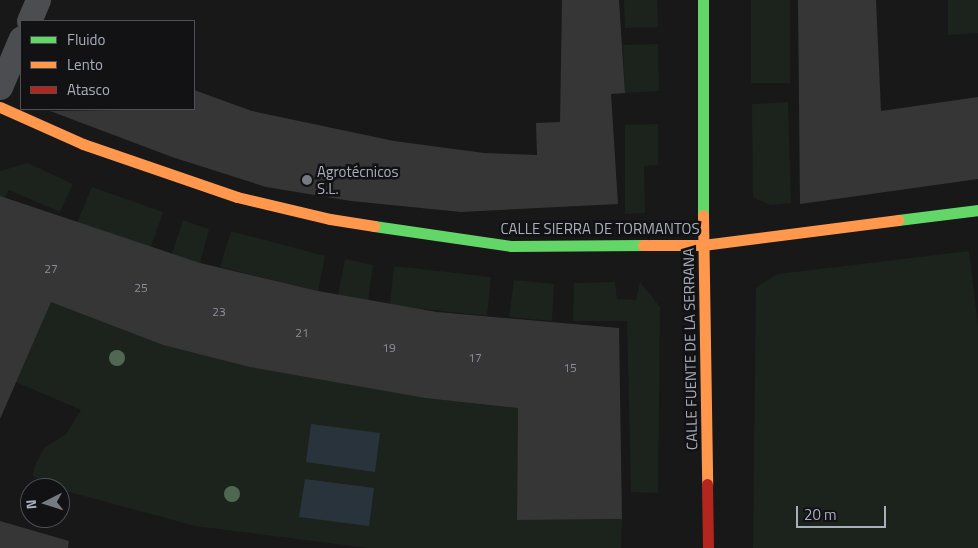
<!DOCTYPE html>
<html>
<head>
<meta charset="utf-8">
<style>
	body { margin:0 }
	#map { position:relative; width:978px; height:548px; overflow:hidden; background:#181818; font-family:"Titillium Web",sans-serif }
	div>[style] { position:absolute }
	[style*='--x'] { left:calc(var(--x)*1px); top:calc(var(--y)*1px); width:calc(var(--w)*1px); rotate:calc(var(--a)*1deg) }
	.green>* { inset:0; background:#1b231c }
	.water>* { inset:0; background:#29333b }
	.building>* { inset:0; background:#363637 }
	.street>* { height:25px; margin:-12.5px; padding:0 12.5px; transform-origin:12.5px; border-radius:12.5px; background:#4c4d51 }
	.fast>* { height:11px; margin:-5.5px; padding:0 5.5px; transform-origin:5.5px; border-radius:5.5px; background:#63d668 }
	.slow>* { height:11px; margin:-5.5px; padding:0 5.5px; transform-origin:5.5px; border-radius:5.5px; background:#ff974d }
	.jam>* { height:11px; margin:-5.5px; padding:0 5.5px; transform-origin:5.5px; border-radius:5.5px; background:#b3261e }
	.trees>* { width:16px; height:16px; margin:-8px; border-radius:50%; background:#506751 }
	.dots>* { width:14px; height:14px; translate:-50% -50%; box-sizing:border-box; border:2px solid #121214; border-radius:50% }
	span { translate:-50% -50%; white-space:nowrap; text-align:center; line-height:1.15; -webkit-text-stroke:5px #121214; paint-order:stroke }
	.number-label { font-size:12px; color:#8c9099 }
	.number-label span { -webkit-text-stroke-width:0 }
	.poi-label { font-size:15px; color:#a8aeba }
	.left { translate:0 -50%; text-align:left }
	.street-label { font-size:15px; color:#a8aeba }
	.legend { position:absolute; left:20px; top:20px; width:175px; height:90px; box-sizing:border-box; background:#121214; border:1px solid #4e5056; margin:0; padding:6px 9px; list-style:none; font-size:15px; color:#a8aeba }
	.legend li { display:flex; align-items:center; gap:10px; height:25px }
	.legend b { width:25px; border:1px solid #4e5056 }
	.north { position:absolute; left:20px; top:478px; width:50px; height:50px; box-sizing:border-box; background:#121214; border:1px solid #4e5056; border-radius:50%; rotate:265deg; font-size:14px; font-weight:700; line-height:20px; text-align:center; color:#a8aeba }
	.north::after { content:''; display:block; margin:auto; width:18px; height:22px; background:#767a81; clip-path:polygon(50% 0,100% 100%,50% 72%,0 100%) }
	.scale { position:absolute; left:796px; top:506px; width:90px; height:22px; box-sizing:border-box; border:2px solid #a8aeba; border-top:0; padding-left:6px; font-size:15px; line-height:18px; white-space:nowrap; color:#a8aeba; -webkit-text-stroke:4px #121214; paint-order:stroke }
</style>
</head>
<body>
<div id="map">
	<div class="green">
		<i style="clip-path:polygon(624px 0,657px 0,658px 27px,625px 28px)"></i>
		<i style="clip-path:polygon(751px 0,790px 0,790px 83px,751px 83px)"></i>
		<i style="clip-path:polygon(948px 0,978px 0,978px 33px,948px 35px)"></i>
		<i style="clip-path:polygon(658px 44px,659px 91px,625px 93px,623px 45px)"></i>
		<i style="clip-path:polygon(788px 102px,791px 203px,770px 205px,753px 197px,752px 104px)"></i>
		<i style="clip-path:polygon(658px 124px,658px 165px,644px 166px,645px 213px,625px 214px,625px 125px)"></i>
		<i style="clip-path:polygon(28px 163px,73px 184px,60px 212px,9px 190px,0 207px,0 171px)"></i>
		<i style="clip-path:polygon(92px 187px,163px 212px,151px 247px,77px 223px)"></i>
		<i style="clip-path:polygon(183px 220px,209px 229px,200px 263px,172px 254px)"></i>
		<i style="clip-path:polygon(231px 231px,325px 256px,318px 291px,220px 267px)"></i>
		<i style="clip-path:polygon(969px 251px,978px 326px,978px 548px,753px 548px,756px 287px,778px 274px)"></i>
		<i style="clip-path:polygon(345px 259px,373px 265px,368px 301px,338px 295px)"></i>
		<i style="clip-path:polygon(394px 266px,491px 277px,487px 316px,390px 305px)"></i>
		<i style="clip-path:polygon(514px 280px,554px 284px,552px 321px,509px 317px)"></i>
		<i style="clip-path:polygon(615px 282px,617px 299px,636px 300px,640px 282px,660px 307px,658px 493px,631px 492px,627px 321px,573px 321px,574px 283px)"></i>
		<i style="clip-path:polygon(51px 301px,163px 345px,251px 367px,425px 398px,518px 408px,517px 520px,622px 519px,621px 548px,368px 548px,195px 526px,62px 490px,33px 476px,34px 468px,44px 448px,66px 434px,81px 410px,16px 382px)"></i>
	</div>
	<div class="water">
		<i style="clip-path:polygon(311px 424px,380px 433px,375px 472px,306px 462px)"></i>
		<i style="clip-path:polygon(305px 479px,374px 488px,369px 526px,299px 517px)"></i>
	</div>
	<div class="building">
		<i style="clip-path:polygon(562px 0,619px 0,625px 93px,611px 94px,618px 204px,461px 212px,351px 201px,266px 187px,172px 157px,50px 111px,194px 109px,194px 90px,252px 111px,394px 141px,484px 153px,537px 155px,536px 123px,560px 122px)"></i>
		<i style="clip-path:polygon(798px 0,876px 0,881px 111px,978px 97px,978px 179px,800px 204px)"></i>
		<i style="clip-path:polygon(0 196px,200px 263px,318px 291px,437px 312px,619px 328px,622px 519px,517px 520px,518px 408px,425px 398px,250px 367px,163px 345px,51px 302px,0 419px)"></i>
		<i style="clip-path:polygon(0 521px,69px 541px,68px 548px,0 548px)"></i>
	</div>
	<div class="street">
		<i style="--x:29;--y:21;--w:23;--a:-67"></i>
		<i style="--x:0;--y:87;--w:53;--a:-66.8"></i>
	</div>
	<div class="fast">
		<i style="--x:703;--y:215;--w:215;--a:-90"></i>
		<i style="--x:898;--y:220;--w:81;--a:-7.1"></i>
		<i style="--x:374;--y:226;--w:138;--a:8.3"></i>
		<i style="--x:511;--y:246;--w:132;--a:-0.4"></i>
	</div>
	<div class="slow">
		<i style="--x:0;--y:107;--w:91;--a:24"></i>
		<i style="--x:83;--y:144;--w:163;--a:19"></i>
		<i style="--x:237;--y:197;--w:96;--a:13.3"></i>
		<i style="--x:330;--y:219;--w:45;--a:9"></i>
		<i style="--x:703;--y:215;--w:269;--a:89.1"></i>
		<i style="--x:643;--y:245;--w:60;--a:0"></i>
		<i style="--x:703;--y:245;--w:197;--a:-7.3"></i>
	</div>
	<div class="jam">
		<i style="--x:707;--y:484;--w:64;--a:89.1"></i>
	</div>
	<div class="trees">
		<i style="left:117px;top:358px"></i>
		<i style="left:232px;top:494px"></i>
	</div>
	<div class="dots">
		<i style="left:307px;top:180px;background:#767a81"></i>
	</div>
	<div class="number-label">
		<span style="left:51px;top:269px">27</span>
		<span style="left:141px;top:288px">25</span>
		<span style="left:219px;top:312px">23</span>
		<span style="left:302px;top:333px">21</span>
		<span style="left:389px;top:348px">19</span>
		<span style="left:475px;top:358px">17</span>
		<span style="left:570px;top:368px">15</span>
	</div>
	<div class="poi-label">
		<span class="left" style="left:317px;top:180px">Agrotécnicos<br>S.L.</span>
	</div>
	<div class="street-label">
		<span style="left:600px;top:229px">CALLE SIERRA DE TORMANTOS</span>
		<span style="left:690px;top:349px;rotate:-91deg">CALLE FUENTE DE LA SERRANA</span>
	</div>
	<ul class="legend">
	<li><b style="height:6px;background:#63d668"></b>Fluido</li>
	<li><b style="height:6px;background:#ff974d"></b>Lento</li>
	<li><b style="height:6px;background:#b3261e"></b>Atasco</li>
	</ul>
	<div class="north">N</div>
	<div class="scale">20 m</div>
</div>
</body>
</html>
